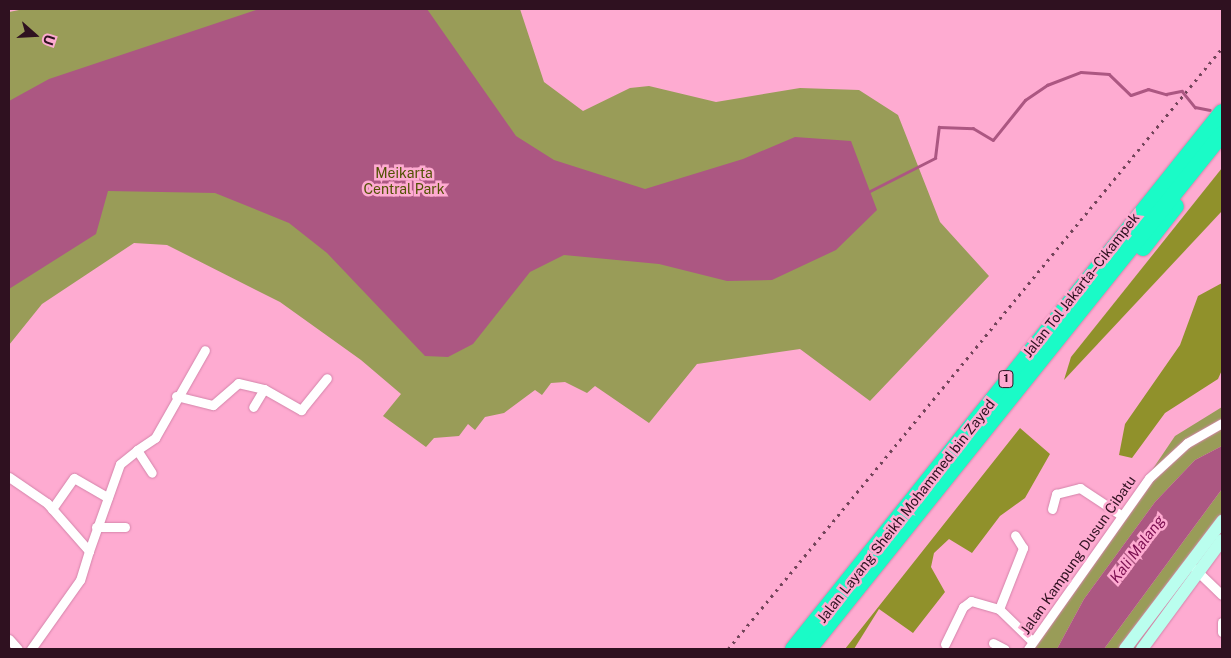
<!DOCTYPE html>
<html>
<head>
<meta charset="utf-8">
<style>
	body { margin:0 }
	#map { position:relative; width:1231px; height:658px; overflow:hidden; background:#feabd1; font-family:"Public Sans",sans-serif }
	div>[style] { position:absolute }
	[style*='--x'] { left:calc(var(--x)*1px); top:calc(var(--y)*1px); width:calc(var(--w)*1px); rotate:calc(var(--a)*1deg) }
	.green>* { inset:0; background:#999c58 }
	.forest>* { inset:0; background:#90912b }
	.water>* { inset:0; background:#ac5782 }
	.stream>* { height:2.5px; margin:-1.25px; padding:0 1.25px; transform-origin:1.25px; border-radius:1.25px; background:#ac5782 }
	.roads { filter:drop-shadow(0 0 1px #d484aa) drop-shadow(0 0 1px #d484aa) }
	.minor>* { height:9px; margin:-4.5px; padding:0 4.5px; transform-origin:4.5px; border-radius:4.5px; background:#fff }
	.secondary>* { height:12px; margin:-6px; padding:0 6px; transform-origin:6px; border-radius:6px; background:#bafeee }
	.motorway>* { height:16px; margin:-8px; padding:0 8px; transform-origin:8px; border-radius:8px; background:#1afbc7 }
	.rail>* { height:2.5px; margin-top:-1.25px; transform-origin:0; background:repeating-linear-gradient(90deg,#73445a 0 2.5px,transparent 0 7.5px) }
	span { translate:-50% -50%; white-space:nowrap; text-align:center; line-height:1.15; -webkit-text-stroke:5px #feabd1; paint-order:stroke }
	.shield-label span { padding:1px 4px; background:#feabd1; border:1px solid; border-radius:4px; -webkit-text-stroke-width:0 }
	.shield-label { font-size:12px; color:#2f1120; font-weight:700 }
	.park-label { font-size:14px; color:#515203 }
	.street-label { font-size:14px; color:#2f1120 }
	.water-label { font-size:15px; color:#7a0d4f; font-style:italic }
	.frame { position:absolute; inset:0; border:10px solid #2f1120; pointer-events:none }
	.north { position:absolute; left:10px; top:10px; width:50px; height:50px; -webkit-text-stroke:4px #feabd1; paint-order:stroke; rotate:109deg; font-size:14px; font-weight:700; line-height:20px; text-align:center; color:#2f1120 }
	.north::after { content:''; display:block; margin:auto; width:18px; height:22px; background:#2f1120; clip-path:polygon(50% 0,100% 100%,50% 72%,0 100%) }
</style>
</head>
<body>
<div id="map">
	<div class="green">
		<i style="clip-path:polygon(24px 9px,520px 9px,544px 82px,583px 111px,630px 88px,649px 86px,716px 102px,800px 88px,859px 90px,898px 115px,940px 222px,989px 276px,870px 401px,800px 349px,697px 364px,649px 423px,595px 386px,587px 393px,565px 382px,551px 383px,542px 395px,535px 390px,504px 413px,485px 417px,475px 430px,468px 424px,459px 436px,434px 438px,426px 447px,383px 416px,401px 394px,361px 360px,280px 302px,167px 245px,134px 243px,42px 304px,9px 345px,9px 12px)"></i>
		<i style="clip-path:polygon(1222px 407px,1222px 446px,1195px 460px,1155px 502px,1084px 599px,1057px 649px,1031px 649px,1175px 436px)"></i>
		<i style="clip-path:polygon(1222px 489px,1222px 540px,1142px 649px,1104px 649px)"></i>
	</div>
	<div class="forest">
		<i style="clip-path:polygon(1222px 168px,1222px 211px,1064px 380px,1071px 357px)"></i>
		<i style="clip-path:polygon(1222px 283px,1222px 370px,1218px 379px,1165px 413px,1132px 458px,1119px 455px,1125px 424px,1180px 345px,1198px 296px)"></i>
		<i style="clip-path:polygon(1020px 428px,1050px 454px,1025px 498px,1000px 516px,972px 553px,949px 539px,934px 553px,931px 567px,945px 592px,913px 633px,879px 609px,854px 649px,845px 649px)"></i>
	</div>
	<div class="water">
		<i style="clip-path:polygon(259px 9px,427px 9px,516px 136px,554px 160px,645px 189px,743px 159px,795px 137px,851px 141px,877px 210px,836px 250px,772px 280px,727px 281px,659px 264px,564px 255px,530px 272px,473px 344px,448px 357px,425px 356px,327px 253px,289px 223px,215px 193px,108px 191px,96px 234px,9px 289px,9px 101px,49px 79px)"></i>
		<i style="clip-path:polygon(1222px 446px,1222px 489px,1104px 649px,1057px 649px,1084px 599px,1155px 502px,1195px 460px)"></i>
	</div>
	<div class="stream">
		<i style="--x:870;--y:191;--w:73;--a:-26.9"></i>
		<i style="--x:935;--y:158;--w:31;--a:-83"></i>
		<i style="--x:939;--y:127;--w:34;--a:2"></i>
		<i style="--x:973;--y:128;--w:23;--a:31"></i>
		<i style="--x:993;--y:140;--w:51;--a:-51.3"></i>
		<i style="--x:1025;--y:100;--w:27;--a:-34"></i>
		<i style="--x:1047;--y:85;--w:36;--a:-21"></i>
		<i style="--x:1081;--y:72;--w:28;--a:4"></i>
		<i style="--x:1109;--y:74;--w:30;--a:44"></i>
		<i style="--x:1131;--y:95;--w:18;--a:-19"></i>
		<i style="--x:1148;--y:89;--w:19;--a:16"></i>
		<i style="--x:1166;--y:94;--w:16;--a:-11"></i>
		<i style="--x:1182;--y:91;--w:21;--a:51"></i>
		<i style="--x:1195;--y:107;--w:15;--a:11"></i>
	</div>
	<div class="roads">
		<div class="minor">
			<i style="--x:264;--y:389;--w:43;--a:29.6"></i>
			<i style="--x:301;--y:410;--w:41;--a:-50.9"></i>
			<i style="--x:176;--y:396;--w:38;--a:14"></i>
			<i style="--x:213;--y:405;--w:33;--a:-41"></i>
			<i style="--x:238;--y:383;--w:27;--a:13"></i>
			<i style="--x:264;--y:389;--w:21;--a:121"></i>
			<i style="--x:137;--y:450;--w:22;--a:-34"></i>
			<i style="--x:155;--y:438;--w:101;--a:-60.4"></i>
			<i style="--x:9;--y:477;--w:46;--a:34.4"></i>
			<i style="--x:47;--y:503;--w:64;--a:48.8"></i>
			<i style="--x:89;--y:551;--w:30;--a:107"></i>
			<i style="--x:80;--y:580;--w:85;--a:125.4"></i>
			<i style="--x:52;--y:509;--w:38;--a:-55"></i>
			<i style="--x:74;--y:478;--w:39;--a:30"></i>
			<i style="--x:1052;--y:509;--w:16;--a:-75"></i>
			<i style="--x:1056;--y:494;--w:25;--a:-14"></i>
			<i style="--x:1080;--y:488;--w:49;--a:33.4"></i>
			<i style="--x:96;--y:527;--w:29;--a:0"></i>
			<i style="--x:89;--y:551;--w:92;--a:-70.4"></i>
			<i style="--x:120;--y:464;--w:22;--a:-39"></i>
			<i style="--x:137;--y:450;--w:27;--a:57"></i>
			<i style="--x:1195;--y:569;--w:37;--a:44"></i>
			<i style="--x:999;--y:609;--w:66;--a:-68.5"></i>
			<i style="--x:1023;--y:548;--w:15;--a:-122"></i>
			<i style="--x:1222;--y:622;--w:10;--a:90"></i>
			<i style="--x:9;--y:639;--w:13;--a:48"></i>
			<i style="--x:993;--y:643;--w:13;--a:27"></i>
			<i style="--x:945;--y:644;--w:41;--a:-64.1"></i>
			<i style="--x:963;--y:607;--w:10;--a:-37"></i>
			<i style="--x:971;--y:601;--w:29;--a:16"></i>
			<i style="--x:999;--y:609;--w:46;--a:44.1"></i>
			<i style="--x:1028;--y:649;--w:209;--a:-54.7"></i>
			<i style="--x:1149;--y:478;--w:52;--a:-42.6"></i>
			<i style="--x:1187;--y:443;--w:40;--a:-29.7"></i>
		</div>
		<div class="secondary">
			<i style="--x:1125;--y:649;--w:161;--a:-52.8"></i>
			<i style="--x:1142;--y:649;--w:135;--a:-53.7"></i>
		</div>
		<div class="motorway">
			<i style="--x:1143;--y:248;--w:53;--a:-51.8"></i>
			<i style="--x:793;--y:649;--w:687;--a:-51.38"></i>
			<i style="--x:809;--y:649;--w:660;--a:-51.27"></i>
		</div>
	</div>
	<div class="rail">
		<i style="--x:728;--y:649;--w:778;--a:-50.58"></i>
	</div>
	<div class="shield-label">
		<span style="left:1006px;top:379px">1</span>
	</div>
	<div class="park-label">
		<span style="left:404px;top:181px">Meikarta<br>Central Park</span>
	</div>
	<div class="street-label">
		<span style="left:1081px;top:285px;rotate:-52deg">Jalan Tol Jakarta–Cikampek</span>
		<span style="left:906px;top:511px;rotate:-52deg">Jalan Layang Sheikh Mohammed bin Zayed</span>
		<span style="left:1078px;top:555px;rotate:-55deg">Jalan Kampung Dusun Cibatu</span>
	</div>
	<div class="water-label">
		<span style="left:1137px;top:549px;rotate:-53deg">Kali Malang</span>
	</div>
	<div class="frame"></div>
	<div class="north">U</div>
</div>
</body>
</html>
